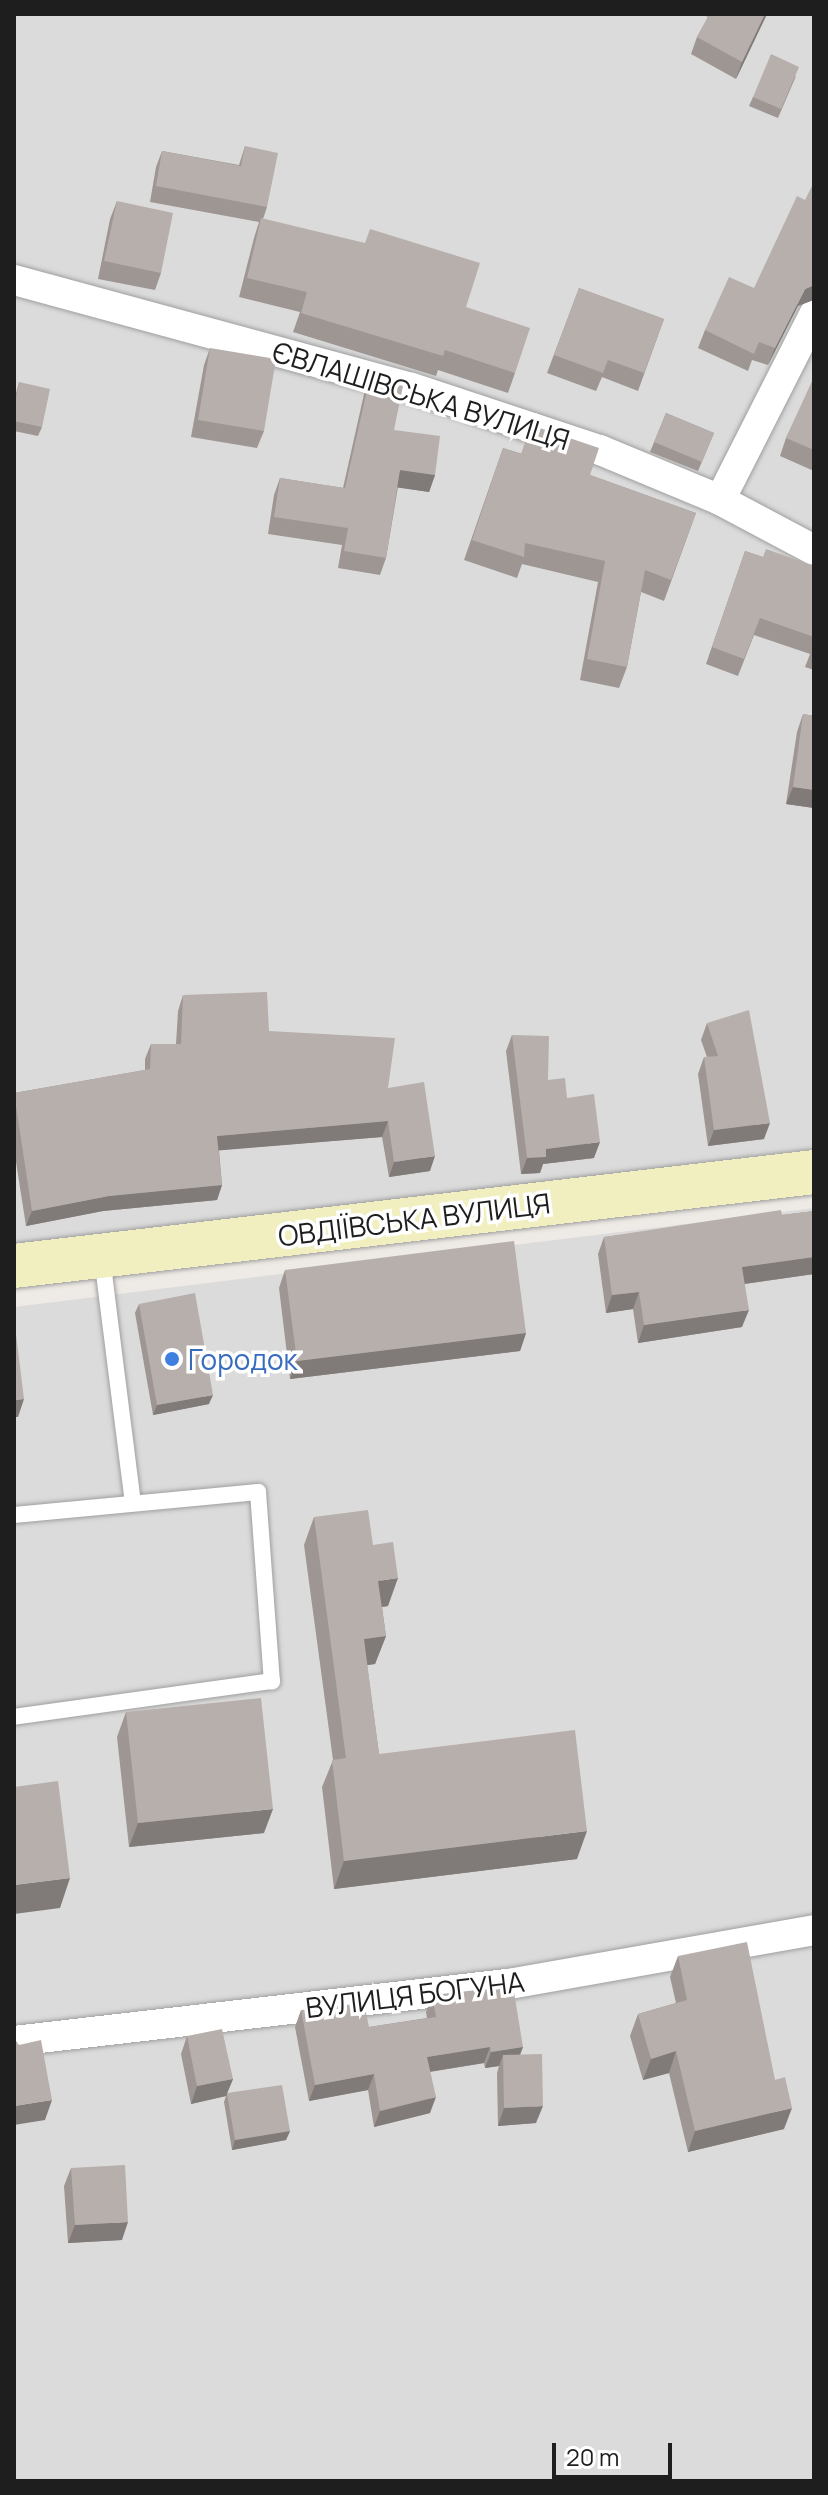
<!DOCTYPE html>
<html>
<head>
<meta charset="utf-8">
<style>
	body { margin:0 }
	#map { position:relative; width:828px; height:2495px; overflow:hidden; background:#eeeae5; font-family:Manrope,sans-serif }
	div>[style] { position:absolute }
	[style*='--x'] { left:calc(var(--x)*1px); top:calc(var(--y)*1px); width:calc(var(--w)*1px); rotate:calc(var(--a)*1deg) }
	.residential>* { inset:0; background:#dcdbdb }
	.roads { filter:drop-shadow(0 0 2px #9f9f9f) drop-shadow(0 0 2px #9f9f9f) }
	.lane>* { height:16px; margin:-8px; padding:0 8px; transform-origin:8px; border-radius:8px; background:#fff }
	.street>* { height:30px; margin:-15px; padding:0 15px; transform-origin:15px; border-radius:15px; background:#fff }
	.secondary>* { height:44px; margin:-22px; padding:0 22px; transform-origin:22px; border-radius:22px; background:#f1efbf }
	.wall>* { inset:0; background:#9d9693 }
	.shaded-wall>* { inset:0; background:#807a78 }
	.building>* { inset:0; background:#b7afab }
	.dots>* { width:22px; height:22px; translate:-50% -50%; box-sizing:border-box; border:4px solid #fff; border-radius:50% }
	span { translate:-50% -50%; white-space:nowrap; text-align:center; line-height:1.15; -webkit-text-stroke:7px #fff; paint-order:stroke }
	.street-label { font-size:28px; color:#1e1e1e }
	.shop-label { font-size:28px; color:#366cbe }
	.left { translate:0 -50%; text-align:left }
	.frame { position:absolute; inset:0; border:16px solid #1e1e1e; pointer-events:none }
	.scale { position:absolute; left:552px; top:2443px; width:120px; height:36px; box-sizing:border-box; border:4px solid #1e1e1e; border-top:0; padding-left:10px; font-size:24px; line-height:28px; white-space:nowrap; color:#1e1e1e; -webkit-text-stroke:6px #fff; paint-order:stroke }
</style>
</head>
<body>
<div id="map">
	<div class="residential">
		<i style="clip-path:polygon(14px 14px,814px 14px,814px 1149px,14px 1247px)"></i>
		<i style="clip-path:polygon(814px 1208px,814px 2481px,14px 2481px,14px 1307px)"></i>
	</div>
	<div class="roads">
		<div class="lane">
			<i style="--x:102;--y:1258;--w:246;--a:82.8"></i>
			<i style="--x:14;--y:1515;--w:245;--a:-5.4"></i>
			<i style="--x:258;--y:1492;--w:190;--a:85.8"></i>
			<i style="--x:272;--y:1681;--w:260;--a:172.1"></i>
		</div>
		<div class="street">
			<i style="--x:14;--y:280;--w:412;--a:15.2"></i>
			<i style="--x:412;--y:388;--w:198;--a:18.3"></i>
			<i style="--x:600;--y:450;--w:130;--a:22.6"></i>
			<i style="--x:720;--y:500;--w:106;--a:28"></i>
			<i style="--x:720;--y:500;--w:208;--a:-63.1"></i>
			<i style="--x:14;--y:2041;--w:498;--a:-6.6"></i>
			<i style="--x:509;--y:1984;--w:310;--a:-10"></i>
		</div>
		<div class="secondary">
			<i style="--x:14;--y:1266;--w:806;--a:-6.7"></i>
		</div>
	</div>
	<div class="wall">
		<i style="clip-path:polygon(702px 14px,767px 14px,736px 79px,691px 54px,697px 37px,708px 17px)"></i>
		<i style="clip-path:polygon(796px 76px,778px 118px,749px 106px,753px 97px)"></i>
		<i style="clip-path:polygon(245px 146px,267px 207px,263px 219px,466px 307px,515px 373px,508px 393px,438px 370px,436px 376px,293px 332px,300px 312px,239px 297px,254px 238px,259px 222px,150px 202px,156px 167px,162px 151px,239px 165px)"></i>
		<i style="clip-path:polygon(117px 201px,161px 273px,155px 290px,98px 279px,110px 219px)"></i>
		<i style="clip-path:polygon(579px 288px,664px 319px,638px 391px,602px 377px,596px 391px,547px 373px)"></i>
		<i style="clip-path:polygon(754px 288px,798px 306px,768px 365px,752px 360px,748px 371px,698px 348px,705px 330px)"></i>
		<i style="clip-path:polygon(210px 348px,264px 431px,257px 448px,191px 437px,204px 365px)"></i>
		<i style="clip-path:polygon(370px 377px,394px 430px,435px 475px,429px 492px,398px 487px,386px 558px,380px 575px,338px 568px,342px 545px,268px 534px,274px 495px,280px 478px,343px 488px,364px 394px)"></i>
		<i style="clip-path:polygon(814px 379px,814px 471px,780px 456px,786px 438px)"></i>
		<i style="clip-path:polygon(19px 382px,42px 427px,38px 436px,14px 431px,14px 401px)"></i>
		<i style="clip-path:polygon(666px 413px,714px 433px,698px 471px,650px 452px)"></i>
		<i style="clip-path:polygon(503px 448px,590px 475px,696px 513px,664px 601px,641px 592px,627px 667px,619px 688px,580px 680px,598px 582px,522px 564px,517px 578px,464px 560px)"></i>
		<i style="clip-path:polygon(745px 551px,763px 557px,814px 566px,814px 670px,805px 667px,810px 654px,754px 635px,738px 676px,706px 664px)"></i>
		<i style="clip-path:polygon(803px 714px,814px 716px,814px 808px,786px 804px,797px 732px)"></i>
		<i style="clip-path:polygon(183px 995px,269px 1031px,388px 1088px,430px 1171px,389px 1177px,382px 1137px,219px 1150px,222px 1185px,217px 1200px,103px 1211px,26px 1226px,14px 1149px,14px 1093px,145px 1070px,145px 1059px,151px 1044px,176px 1044px,178px 1011px)"></i>
		<i style="clip-path:polygon(707px 1023px,764px 1139px,708px 1146px,698px 1074px,704px 1057px,707px 1057px,701px 1040px)"></i>
		<i style="clip-path:polygon(512px 1035px,548px 1080px,567px 1098px,594px 1158px,543px 1164px,540px 1173px,521px 1174px,506px 1051px)"></i>
		<i style="clip-path:polygon(814px 1211px,814px 1274px,745px 1284px,742px 1327px,638px 1343px,633px 1309px,606px 1313px,598px 1254px,604px 1237px)"></i>
		<i style="clip-path:polygon(285px 1270px,526px 1333px,520px 1351px,290px 1379px,279px 1288px)"></i>
		<i style="clip-path:polygon(139px 1304px,209px 1404px,153px 1415px,135px 1313px)"></i>
		<i style="clip-path:polygon(314px 1517px,373px 1545px,388px 1606px,382px 1607px,386px 1636px,375px 1664px,367px 1665px,379px 1754px,577px 1859px,334px 1889px,322px 1787px,333px 1760px,304px 1545px)"></i>
		<i style="clip-path:polygon(126px 1712px,264px 1833px,129px 1847px,117px 1737px)"></i>
		<i style="clip-path:polygon(678px 1956px,784px 2129px,688px 2152px,669px 2073px,643px 2080px,630px 2036px,638px 2014px,676px 2003px,670px 1977px)"></i>
		<i style="clip-path:polygon(432px 1995px,523px 2047px,520px 2054px,536px 2123px,498px 2126px,497px 2073px,499px 2066px,485px 2068px,484px 2063px,430px 2072px,430px 2113px,374px 2127px,368px 2090px,309px 2101px,295px 2027px,301px 2010px,369px 2027px,427px 2018px,426px 2012px)"></i>
		<i style="clip-path:polygon(187px 2036px,233px 2079px,227px 2093px,290px 2131px,286px 2140px,232px 2150px,224px 2102px,226px 2096px,191px 2104px,181px 2054px)"></i>
		<i style="clip-path:polygon(71px 2168px,122px 2240px,68px 2243px,64px 2186px)"></i>
	</div>
	<div class="shaded-wall">
		<i style="clip-path:polygon(765px 14px,767px 14px,736px 79px,742px 62px)"></i>
		<i style="clip-path:polygon(814px 285px,814px 300px,798px 306px,768px 365px,775px 348px,805px 289px)"></i>
		<i style="clip-path:polygon(400px 470px,435px 475px,429px 492px,394px 487px)"></i>
		<i style="clip-path:polygon(793px 787px,814px 790px,814px 808px,786px 804px)"></i>
		<i style="clip-path:polygon(388px 1121px,382px 1137px,212px 1151px,217px 1136px)"></i>
		<i style="clip-path:polygon(770px 1123px,764px 1139px,708px 1146px,714px 1130px)"></i>
		<i style="clip-path:polygon(600px 1142px,594px 1158px,543px 1164px,540px 1173px,521px 1174px,527px 1158px,546px 1149px)"></i>
		<i style="clip-path:polygon(435px 1156px,430px 1171px,389px 1177px,394px 1162px)"></i>
		<i style="clip-path:polygon(222px 1185px,217px 1200px,103px 1211px,26px 1226px,32px 1211px,109px 1196px)"></i>
		<i style="clip-path:polygon(814px 1257px,814px 1274px,736px 1285px,742px 1267px)"></i>
		<i style="clip-path:polygon(639px 1292px,633px 1309px,606px 1313px,612px 1295px)"></i>
		<i style="clip-path:polygon(749px 1310px,742px 1327px,638px 1343px,644px 1325px)"></i>
		<i style="clip-path:polygon(526px 1333px,520px 1351px,290px 1379px,297px 1361px)"></i>
		<i style="clip-path:polygon(213px 1395px,209px 1404px,153px 1415px,157px 1405px)"></i>
		<i style="clip-path:polygon(24px 1399px,18px 1417px,14px 1417px,14px 1400px)"></i>
		<i style="clip-path:polygon(398px 1578px,388px 1606px,368px 1609px,378px 1581px)"></i>
		<i style="clip-path:polygon(386px 1636px,375px 1664px,354px 1667px,364px 1639px)"></i>
		<i style="clip-path:polygon(273px 1809px,264px 1833px,129px 1847px,138px 1823px)"></i>
		<i style="clip-path:polygon(587px 1831px,577px 1859px,334px 1889px,344px 1861px)"></i>
		<i style="clip-path:polygon(70px 1878px,60px 1908px,14px 1914px,14px 1885px)"></i>
		<i style="clip-path:polygon(490px 2047px,484px 2063px,421px 2073px,427px 2057px)"></i>
		<i style="clip-path:polygon(523px 2047px,517px 2063px,503px 2055px,499px 2066px,485px 2068px,491px 2052px)"></i>
		<i style="clip-path:polygon(676px 2051px,669px 2073px,643px 2080px,651px 2059px)"></i>
		<i style="clip-path:polygon(374px 2074px,368px 2090px,309px 2101px,315px 2085px)"></i>
		<i style="clip-path:polygon(233px 2079px,226px 2096px,191px 2104px,197px 2086px)"></i>
		<i style="clip-path:polygon(436px 2097px,430px 2113px,374px 2127px,380px 2111px)"></i>
		<i style="clip-path:polygon(52px 2100px,45px 2120px,14px 2125px,14px 2106px)"></i>
		<i style="clip-path:polygon(543px 2106px,536px 2123px,498px 2126px,504px 2108px)"></i>
		<i style="clip-path:polygon(792px 2108px,784px 2129px,688px 2152px,695px 2131px)"></i>
		<i style="clip-path:polygon(290px 2131px,286px 2140px,232px 2150px,235px 2140px)"></i>
		<i style="clip-path:polygon(128px 2222px,122px 2240px,68px 2243px,75px 2225px)"></i>
	</div>
	<div class="building">
		<i style="clip-path:polygon(710px 14px,765px 14px,742px 62px,697px 37px)"></i>
		<i style="clip-path:polygon(771px 54px,799px 67px,781px 109px,753px 97px)"></i>
		<i style="clip-path:polygon(245px 146px,278px 153px,267px 207px,156px 186px,162px 151px,241px 166px)"></i>
		<i style="clip-path:polygon(814px 182px,814px 285px,805px 289px,775px 348px,759px 342px,754px 354px,705px 330px,729px 277px,754px 288px,797px 196px,805px 200px)"></i>
		<i style="clip-path:polygon(117px 201px,173px 213px,161px 273px,104px 261px)"></i>
		<i style="clip-path:polygon(261px 218px,365px 243px,370px 229px,480px 263px,466px 307px,530px 328px,515px 373px,445px 350px,443px 356px,301px 313px,307px 292px,247px 278px)"></i>
		<i style="clip-path:polygon(579px 288px,664px 319px,644px 373px,608px 360px,603px 373px,554px 355px)"></i>
		<i style="clip-path:polygon(210px 348px,276px 359px,264px 431px,198px 420px)"></i>
		<i style="clip-path:polygon(370px 377px,403px 386px,394px 430px,440px 436px,435px 475px,400px 470px,386px 558px,344px 551px,348px 528px,274px 517px,280px 478px,345px 488px)"></i>
		<i style="clip-path:polygon(813px 379px,814px 379px,814px 450px,786px 438px)"></i>
		<i style="clip-path:polygon(19px 382px,50px 389px,42px 427px,14px 421px,14px 407px)"></i>
		<i style="clip-path:polygon(666px 413px,714px 433px,702px 462px,654px 442px)"></i>
		<i style="clip-path:polygon(531px 425px,599px 448px,590px 475px,696px 513px,671px 580px,645px 570px,627px 667px,587px 659px,605px 561px,525px 543px,524px 557px,472px 540px,503px 448px,521px 454px)"></i>
		<i style="clip-path:polygon(766px 549px,814px 566px,814px 637px,760px 618px,744px 659px,712px 647px,745px 551px,763px 557px)"></i>
		<i style="clip-path:polygon(803px 714px,814px 716px,814px 790px,793px 787px)"></i>
		<i style="clip-path:polygon(267px 992px,269px 1031px,395px 1038px,388px 1088px,424px 1082px,435px 1156px,394px 1162px,388px 1121px,217px 1136px,222px 1185px,109px 1196px,32px 1211px,14px 1093px,150px 1069px,151px 1044px,181px 1044px,183px 995px)"></i>
		<i style="clip-path:polygon(749px 1010px,770px 1123px,714px 1130px,704px 1057px,718px 1056px,707px 1023px)"></i>
		<i style="clip-path:polygon(512px 1035px,549px 1036px,548px 1080px,565px 1078px,567px 1098px,594px 1094px,600px 1142px,546px 1149px,546px 1157px,527px 1158px)"></i>
		<i style="clip-path:polygon(781px 1210px,782px 1215px,814px 1211px,814px 1257px,742px 1267px,749px 1310px,644px 1325px,639px 1292px,612px 1295px,604px 1237px)"></i>
		<i style="clip-path:polygon(514px 1241px,526px 1333px,297px 1361px,285px 1270px)"></i>
		<i style="clip-path:polygon(195px 1293px,213px 1395px,157px 1405px,139px 1304px)"></i>
		<i style="clip-path:polygon(14px 1318px,24px 1399px,14px 1400px)"></i>
		<i style="clip-path:polygon(368px 1510px,373px 1545px,393px 1542px,398px 1578px,378px 1581px,386px 1636px,364px 1639px,379px 1754px,575px 1730px,587px 1831px,344px 1861px,332px 1760px,346px 1758px,314px 1517px)"></i>
		<i style="clip-path:polygon(261px 1698px,273px 1809px,138px 1823px,126px 1712px)"></i>
		<i style="clip-path:polygon(58px 1781px,70px 1878px,14px 1885px,14px 1787px)"></i>
		<i style="clip-path:polygon(747px 1942px,775px 2080px,785px 2077px,792px 2108px,695px 2131px,676px 2051px,651px 2059px,638px 2014px,687px 2000px,678px 1956px)"></i>
		<i style="clip-path:polygon(513px 1986px,523px 2047px,491px 2052px,490px 2047px,427px 2057px,436px 2097px,380px 2111px,374px 2074px,315px 2085px,301px 2010px,364px 2003px,369px 2027px,436px 2017px,432px 1995px)"></i>
		<i style="clip-path:polygon(222px 2029px,233px 2079px,197px 2086px,187px 2036px)"></i>
		<i style="clip-path:polygon(14px 2038px,19px 2045px,41px 2040px,52px 2100px,14px 2106px)"></i>
		<i style="clip-path:polygon(542px 2054px,543px 2106px,504px 2108px,503px 2055px)"></i>
		<i style="clip-path:polygon(282px 2085px,290px 2131px,235px 2140px,227px 2093px)"></i>
		<i style="clip-path:polygon(125px 2165px,128px 2222px,75px 2225px,71px 2168px)"></i>
	</div>
	<div class="dots">
		<i style="left:172px;top:1359px;background:#3f7fe0"></i>
	</div>
	<div class="street-label">
		<span style="left:421px;top:395px;rotate:17deg">ЄВЛАШІВСЬКА ВУЛИЦЯ</span>
		<span style="left:414px;top:1219px;rotate:-7deg">ОВДІЇВСЬКА ВУЛИЦЯ</span>
		<span style="left:415px;top:1994px;rotate:-7deg">ВУЛИЦЯ БОГУНА</span>
	</div>
	<div class="shop-label">
		<span class="left" style="left:188px;top:1359px">Городок</span>
	</div>
	<div class="frame"></div>
	<div class="scale">20 m</div>
</div>
</body>
</html>
